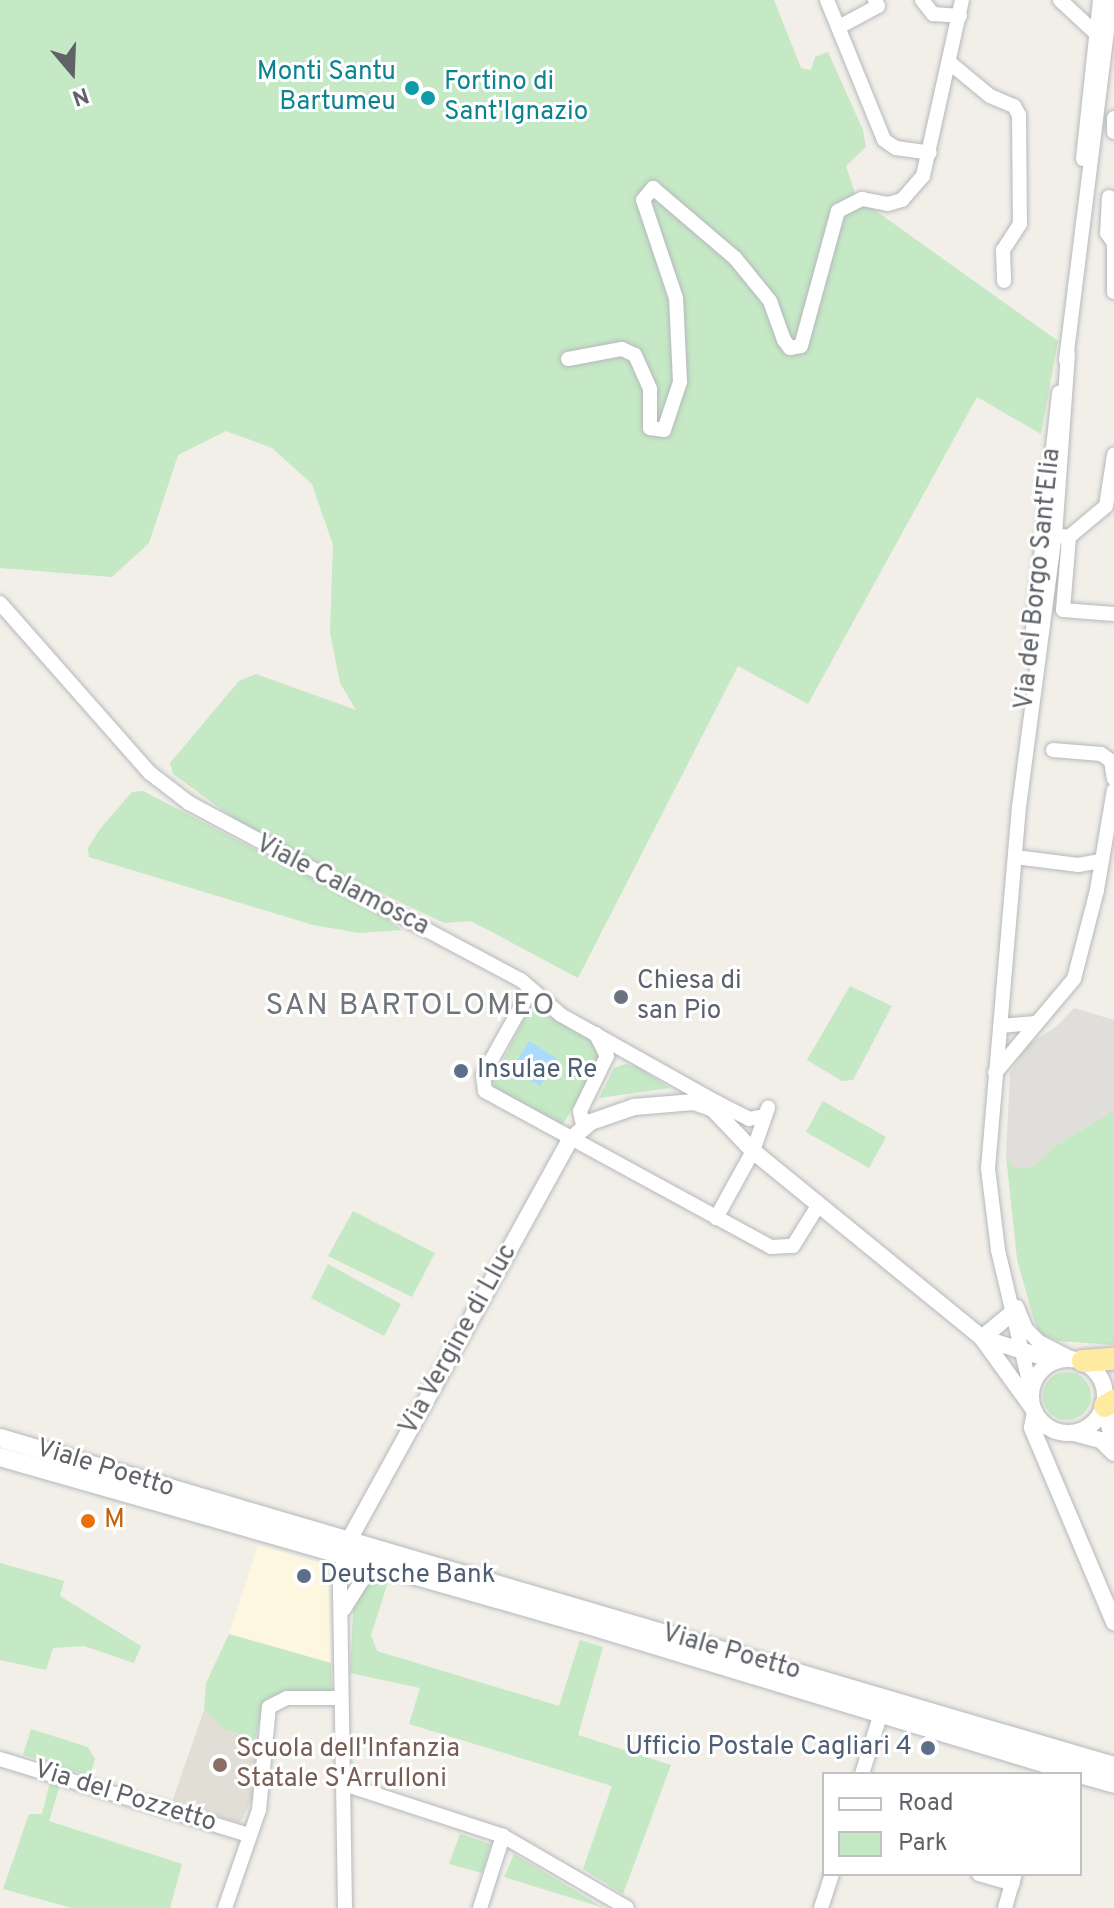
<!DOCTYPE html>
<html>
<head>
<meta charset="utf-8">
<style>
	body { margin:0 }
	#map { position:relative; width:1114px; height:1908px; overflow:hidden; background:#f1efe8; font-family:Overpass,sans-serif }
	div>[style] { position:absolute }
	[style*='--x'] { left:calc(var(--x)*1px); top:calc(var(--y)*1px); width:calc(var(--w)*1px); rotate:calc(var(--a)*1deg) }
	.commercial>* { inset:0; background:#fef7e0 }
	.industrial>* { inset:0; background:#e0deda }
	.education>* { inset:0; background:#e1ded6 }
	.green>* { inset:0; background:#c5e8c5 }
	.round { border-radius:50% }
	.water>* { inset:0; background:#aadaff }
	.roads { filter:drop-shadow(0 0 2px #b5b8bc) drop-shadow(0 0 2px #b5b8bc) }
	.minor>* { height:14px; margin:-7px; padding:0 7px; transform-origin:7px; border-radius:7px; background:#fff }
	.tertiary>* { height:16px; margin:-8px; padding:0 8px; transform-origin:8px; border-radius:8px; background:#fff }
	.tertiary>.ring { margin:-8px; padding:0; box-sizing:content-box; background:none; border:16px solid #fff; border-radius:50% }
	.secondary>* { height:18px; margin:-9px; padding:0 9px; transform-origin:9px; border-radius:9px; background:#fff }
	.trunk>* { height:22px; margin:-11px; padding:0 11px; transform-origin:11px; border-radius:11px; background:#feeaa1 }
	.dots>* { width:22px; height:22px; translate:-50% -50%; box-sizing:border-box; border:4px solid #fff; border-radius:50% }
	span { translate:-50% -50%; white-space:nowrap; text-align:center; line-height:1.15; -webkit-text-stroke:6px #fff; paint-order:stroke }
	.culture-label { font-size:26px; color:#0d838f }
	.right { translate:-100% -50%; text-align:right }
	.left { translate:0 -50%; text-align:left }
	.street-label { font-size:26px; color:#5f6368 }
	.worship-label { font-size:26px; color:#5b616d }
	.service-label { font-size:26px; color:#4e5e75 }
	.food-label { font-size:26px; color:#c56008 }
	.education-label { font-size:26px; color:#785e54 }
	.quarter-label { font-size:30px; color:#70757a; letter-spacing:2px }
	.legend { position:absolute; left:822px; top:1772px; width:260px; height:104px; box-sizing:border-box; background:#fff; border:2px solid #bfc1c3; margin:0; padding:10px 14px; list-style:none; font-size:24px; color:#5f6368 }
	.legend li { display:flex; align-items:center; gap:16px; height:40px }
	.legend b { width:40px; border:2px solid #bfc1c3 }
	.north { position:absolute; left:32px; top:32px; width:80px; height:80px; -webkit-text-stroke:6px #fff; paint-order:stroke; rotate:161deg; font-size:22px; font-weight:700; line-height:32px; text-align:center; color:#5f6368 }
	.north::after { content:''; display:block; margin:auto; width:28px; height:36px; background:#5f6368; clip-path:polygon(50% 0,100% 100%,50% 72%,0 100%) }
</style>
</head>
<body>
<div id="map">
	<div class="commercial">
		<i style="clip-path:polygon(258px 1545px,319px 1562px,328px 1573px,331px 1663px,229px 1634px)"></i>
	</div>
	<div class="industrial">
		<i style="clip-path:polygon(1074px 1008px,1114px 1020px,1114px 1110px,1055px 1146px,1031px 1168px,1014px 1168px,1006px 1156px,1010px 1072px,1029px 1044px,1057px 1026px)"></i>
	</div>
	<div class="education">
		<i style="clip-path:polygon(204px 1710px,225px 1730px,237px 1733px,240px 1744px,255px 1741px,256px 1792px,240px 1823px,172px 1802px)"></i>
	</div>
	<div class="green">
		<i style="clip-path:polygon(0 0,774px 0,801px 68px,811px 70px,815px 57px,828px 52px,863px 130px,866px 147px,846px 166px,859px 206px,869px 206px,1058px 341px,1041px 434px,977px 397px,808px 704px,738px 666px,578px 978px,471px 921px,444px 923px,249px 829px,173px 774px,170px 763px,239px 681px,256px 674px,356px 710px,340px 683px,330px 632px,333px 545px,312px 484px,272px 448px,226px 431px,178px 455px,149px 543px,112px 577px,0 568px)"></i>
		<i style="clip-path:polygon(143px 791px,380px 914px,402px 930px,360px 933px,313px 925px,89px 857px,88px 848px,100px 829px,132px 792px)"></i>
		<i style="clip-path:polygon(850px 986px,892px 1006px,853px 1080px,842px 1081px,807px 1060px)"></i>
		<i style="clip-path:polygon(531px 1006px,593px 1041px,601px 1063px,561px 1127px,497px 1092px,492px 1081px)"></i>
		<i style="clip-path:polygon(625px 1064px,638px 1067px,670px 1088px,599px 1098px,614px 1068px)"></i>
		<i style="clip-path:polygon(823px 1101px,886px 1137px,869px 1168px,806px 1132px)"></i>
		<i style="clip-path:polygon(1114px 1110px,1114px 1345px,1059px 1341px,1040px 1334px,1033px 1317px,1017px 1259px,1006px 1156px,1014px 1168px,1031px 1168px,1055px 1146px)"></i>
		<i style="clip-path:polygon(353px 1211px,435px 1253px,412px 1297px,328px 1256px)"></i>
		<i style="clip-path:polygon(328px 1264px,401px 1304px,384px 1336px,311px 1298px)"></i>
		<i class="round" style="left:1043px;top:1372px;width:48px;height:48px"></i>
		<i style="clip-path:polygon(0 1563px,64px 1581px,60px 1596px,141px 1646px,134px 1663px,84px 1646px,53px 1648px,46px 1670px,0 1660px)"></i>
		<i style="clip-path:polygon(376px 1580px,388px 1582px,371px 1635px,377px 1651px,559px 1706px,580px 1640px,603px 1647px,578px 1735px,671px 1765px,623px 1894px,583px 1869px,612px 1786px,409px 1724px,420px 1688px,350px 1673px,354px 1596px)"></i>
		<i style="clip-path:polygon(229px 1634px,331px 1663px,332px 1693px,262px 1707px,255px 1741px,240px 1744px,237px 1733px,225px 1730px,204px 1710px,206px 1683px)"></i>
		<i style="clip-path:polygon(31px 1729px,88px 1747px,95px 1759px,90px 1776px,23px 1755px)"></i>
		<i style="clip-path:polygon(51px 1778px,61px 1782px,49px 1821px,182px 1864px,170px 1908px,72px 1908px,3px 1889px,29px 1814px,42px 1814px)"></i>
		<i style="clip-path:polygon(460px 1834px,491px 1844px,482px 1873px,449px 1864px)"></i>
		<i style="clip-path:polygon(514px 1854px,604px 1908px,504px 1877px)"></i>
	</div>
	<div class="water">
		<i style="clip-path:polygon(529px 1041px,557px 1059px,540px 1086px,512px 1069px)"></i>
	</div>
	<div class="roads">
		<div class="minor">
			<i style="--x:827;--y:0;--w:151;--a:67.8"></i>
			<i style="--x:884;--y:140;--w:14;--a:34"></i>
			<i style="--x:896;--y:148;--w:34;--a:8"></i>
			<i style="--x:922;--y:0;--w:18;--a:52"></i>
			<i style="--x:933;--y:14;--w:27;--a:4"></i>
			<i style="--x:1060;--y:0;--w:56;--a:42.8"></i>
			<i style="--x:839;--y:27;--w:44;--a:-28.3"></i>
			<i style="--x:878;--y:6;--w:7;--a:-117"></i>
			<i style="--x:950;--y:63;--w:52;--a:39.5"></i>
			<i style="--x:990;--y:96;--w:26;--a:23"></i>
			<i style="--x:1014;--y:106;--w:10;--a:61"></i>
			<i style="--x:1019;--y:115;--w:109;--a:89.5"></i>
			<i style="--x:1020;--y:224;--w:31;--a:123"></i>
			<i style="--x:1003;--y:250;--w:31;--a:88"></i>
			<i style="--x:1114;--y:118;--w:14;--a:90"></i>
			<i style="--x:1083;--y:159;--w:160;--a:-83.9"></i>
			<i style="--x:1109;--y:197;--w:36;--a:93"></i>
			<i style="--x:1107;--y:233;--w:12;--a:55"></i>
			<i style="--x:1114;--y:245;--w:47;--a:90"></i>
			<i style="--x:568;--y:359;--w:55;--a:-10.5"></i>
			<i style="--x:622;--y:349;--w:14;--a:25"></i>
			<i style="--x:635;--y:355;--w:37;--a:66"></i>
			<i style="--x:650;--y:389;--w:39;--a:90"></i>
			<i style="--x:650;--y:428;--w:14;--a:8"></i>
			<i style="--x:664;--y:430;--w:51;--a:-71.6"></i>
			<i style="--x:680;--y:382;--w:84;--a:-92.7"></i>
			<i style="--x:676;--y:298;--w:103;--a:-108.6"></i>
			<i style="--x:643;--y:200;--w:16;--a:-50"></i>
			<i style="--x:653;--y:188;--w:108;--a:40.5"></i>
			<i style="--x:735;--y:258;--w:55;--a:50.9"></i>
			<i style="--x:770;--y:301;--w:41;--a:70.3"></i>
			<i style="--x:784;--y:340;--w:10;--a:53"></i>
			<i style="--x:790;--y:348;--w:11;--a:-10"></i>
			<i style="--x:801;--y:346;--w:140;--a:-74.7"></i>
			<i style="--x:838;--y:211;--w:27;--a:-27"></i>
			<i style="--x:862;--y:199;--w:26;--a:11"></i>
			<i style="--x:888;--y:204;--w:15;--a:-16"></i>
			<i style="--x:902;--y:200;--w:32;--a:-49"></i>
			<i style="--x:923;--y:176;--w:180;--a:-77.5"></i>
			<i style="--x:1066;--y:360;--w:363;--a:-82.9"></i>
			<i style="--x:1061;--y:536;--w:8;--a:7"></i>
			<i style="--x:1069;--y:537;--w:48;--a:-40"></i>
			<i style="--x:1106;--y:506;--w:52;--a:-81.1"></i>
			<i style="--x:1069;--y:537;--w:73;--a:94.7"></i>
			<i style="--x:1063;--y:610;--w:51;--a:4.5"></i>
			<i style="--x:0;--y:603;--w:227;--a:48.6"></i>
			<i style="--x:150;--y:773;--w:49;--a:37.6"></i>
			<i style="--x:189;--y:803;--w:376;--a:28.1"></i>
			<i style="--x:521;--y:980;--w:53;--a:41.2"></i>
			<i style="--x:561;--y:1015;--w:178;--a:29.3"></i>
			<i style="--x:716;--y:1102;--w:16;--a:63"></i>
			<i style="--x:1032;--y:638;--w:247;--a:-83.7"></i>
			<i style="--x:1053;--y:750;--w:48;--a:4.8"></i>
			<i style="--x:1101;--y:754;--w:12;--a:35"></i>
			<i style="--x:1111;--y:761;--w:18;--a:81"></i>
			<i style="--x:1015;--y:857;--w:64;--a:7.2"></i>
			<i style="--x:1078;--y:865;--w:23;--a:-10"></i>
			<i style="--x:531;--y:989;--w:98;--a:119.2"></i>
			<i style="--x:483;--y:1075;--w:16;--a:83"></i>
			<i style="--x:485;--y:1091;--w:326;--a:28.6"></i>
			<i style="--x:771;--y:1247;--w:22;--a:-3"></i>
			<i style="--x:793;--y:1246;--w:49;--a:-58.2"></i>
			<i style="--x:1000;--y:1026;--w:36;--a:-5"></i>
			<i style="--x:995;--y:1073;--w:123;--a:-50"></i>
			<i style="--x:1074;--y:979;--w:92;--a:-75.5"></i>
			<i style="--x:1097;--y:890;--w:101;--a:-80.4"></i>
			<i style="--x:716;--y:1102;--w:37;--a:27"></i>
			<i style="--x:749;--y:1119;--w:15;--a:-11"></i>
			<i style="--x:584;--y:1129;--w:18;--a:-103"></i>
			<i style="--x:580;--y:1111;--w:61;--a:-63.9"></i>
			<i style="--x:607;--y:1056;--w:25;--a:-117"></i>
			<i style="--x:716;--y:1218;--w:77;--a:-61.1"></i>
			<i style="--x:753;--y:1151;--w:46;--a:-70.8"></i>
			<i style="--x:1017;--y:1307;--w:24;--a:68"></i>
			<i style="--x:1026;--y:1329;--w:18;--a:45"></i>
			<i style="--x:1039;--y:1342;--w:38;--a:27"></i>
			<i style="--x:1031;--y:1390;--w:144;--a:-103.3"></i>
			<i style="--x:998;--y:1250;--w:83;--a:-97"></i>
			<i style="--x:988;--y:1168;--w:362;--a:-85.1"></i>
			<i style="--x:1019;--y:807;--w:274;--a:-82.5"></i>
			<i style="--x:1055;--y:535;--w:182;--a:-85.9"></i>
			<i style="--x:344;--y:1609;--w:34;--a:-58"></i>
			<i style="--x:362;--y:1580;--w:26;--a:-32"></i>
			<i style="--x:0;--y:1759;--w:260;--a:17"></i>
			<i style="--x:862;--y:1774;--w:64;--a:-72.7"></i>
			<i style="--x:341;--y:1783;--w:170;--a:18.1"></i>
			<i style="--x:503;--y:1836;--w:143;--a:30.1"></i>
			<i style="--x:979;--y:1874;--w:35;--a:16"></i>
			<i style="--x:225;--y:1908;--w:104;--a:-70.9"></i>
			<i style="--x:259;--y:1810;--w:103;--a:-84.5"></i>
			<i style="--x:269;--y:1707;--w:20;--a:-27"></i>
			<i style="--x:287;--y:1698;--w:54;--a:0"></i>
			<i style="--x:345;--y:1908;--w:326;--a:-90.9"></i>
			<i style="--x:340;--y:1582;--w:36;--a:-81"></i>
			<i style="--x:480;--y:1908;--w:76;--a:-72.3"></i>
			<i style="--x:821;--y:1908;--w:36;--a:-72"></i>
			<i style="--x:1005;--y:1908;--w:35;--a:-74"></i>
		</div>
		<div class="tertiary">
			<i style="--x:982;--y:1338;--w:85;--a:54.1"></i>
			<i style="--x:982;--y:1338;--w:38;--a:-40"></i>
			<i class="ring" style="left:1031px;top:1359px;width:58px;height:58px"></i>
			<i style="--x:1104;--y:1408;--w:35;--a:74"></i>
			<i style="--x:1035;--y:1412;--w:16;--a:101"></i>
			<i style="--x:1032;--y:1428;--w:211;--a:67.1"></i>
			<i style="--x:1074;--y:1433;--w:28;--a:15"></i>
			<i style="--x:1101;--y:1440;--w:18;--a:45"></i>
			<i style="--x:349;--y:1540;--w:457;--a:-61.1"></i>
			<i style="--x:570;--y:1140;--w:28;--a:-41"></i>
			<i style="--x:591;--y:1122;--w:46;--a:-19.2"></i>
			<i style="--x:634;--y:1107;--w:60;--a:-4.8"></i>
			<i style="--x:694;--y:1102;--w:20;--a:20"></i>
			<i style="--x:713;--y:1109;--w:58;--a:46.4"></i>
			<i style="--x:753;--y:1151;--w:296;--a:39.2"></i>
			<i style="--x:982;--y:1338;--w:77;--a:17.5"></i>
		</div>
		<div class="secondary">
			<i style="--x:0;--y:1438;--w:1161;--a:16.41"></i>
			<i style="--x:0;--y:1457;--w:604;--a:15.95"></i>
			<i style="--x:581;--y:1623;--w:521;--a:16.84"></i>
			<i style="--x:1080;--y:1774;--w:35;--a:16"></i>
		</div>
		<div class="trunk">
			<i style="--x:1083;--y:1361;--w:31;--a:-4"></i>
			<i style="--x:1105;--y:1406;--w:10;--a:-29"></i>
		</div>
	</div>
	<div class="dots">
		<i style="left:412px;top:88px;background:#0f9aa8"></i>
		<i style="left:428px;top:98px;background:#0f9aa8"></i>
		<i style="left:621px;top:997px;background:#6b7280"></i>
		<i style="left:461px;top:1071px;background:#5c6f8a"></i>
		<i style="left:88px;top:1521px;background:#e8710a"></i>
		<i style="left:304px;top:1576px;background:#5c6f8a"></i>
		<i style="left:928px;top:1748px;background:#5c6f8a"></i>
		<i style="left:220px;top:1765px;background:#8d6e63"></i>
	</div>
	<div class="culture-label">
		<span class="right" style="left:396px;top:88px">Monti Santu<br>Bartumeu</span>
		<span class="left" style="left:444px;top:98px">Fortino di<br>Sant'Ignazio</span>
	</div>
	<div class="street-label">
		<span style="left:1039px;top:579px;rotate:-84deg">Via del Borgo Sant'Elia</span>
		<span style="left:342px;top:886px;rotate:27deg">Viale Calamosca</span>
		<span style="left:459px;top:1340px;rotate:-61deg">Via Vergine di Lluc</span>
		<span style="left:105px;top:1469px;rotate:17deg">Viale Poetto</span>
		<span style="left:731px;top:1653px;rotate:16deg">Viale Poetto</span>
		<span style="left:125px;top:1797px;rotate:17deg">Via del Pozzetto</span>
	</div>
	<div class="worship-label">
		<span class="left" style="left:637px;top:997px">Chiesa di<br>san Pio</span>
	</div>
	<div class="service-label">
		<span class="left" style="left:477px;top:1071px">Insulae Re</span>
		<span class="left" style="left:320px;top:1576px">Deutsche Bank</span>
		<span class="right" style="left:912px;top:1748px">Ufficio Postale Cagliari 4</span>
	</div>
	<div class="food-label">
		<span class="left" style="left:104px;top:1521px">M</span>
	</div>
	<div class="education-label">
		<span class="left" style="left:236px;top:1765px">Scuola dell'Infanzia<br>Statale S'Arrulloni</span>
	</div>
	<div class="quarter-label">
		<span style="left:411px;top:1007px">SAN BARTOLOMEO</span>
	</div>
	<ul class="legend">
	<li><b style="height:10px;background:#fff"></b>Road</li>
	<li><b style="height:22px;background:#c5e8c5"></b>Park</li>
	</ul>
	<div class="north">N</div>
</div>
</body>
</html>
